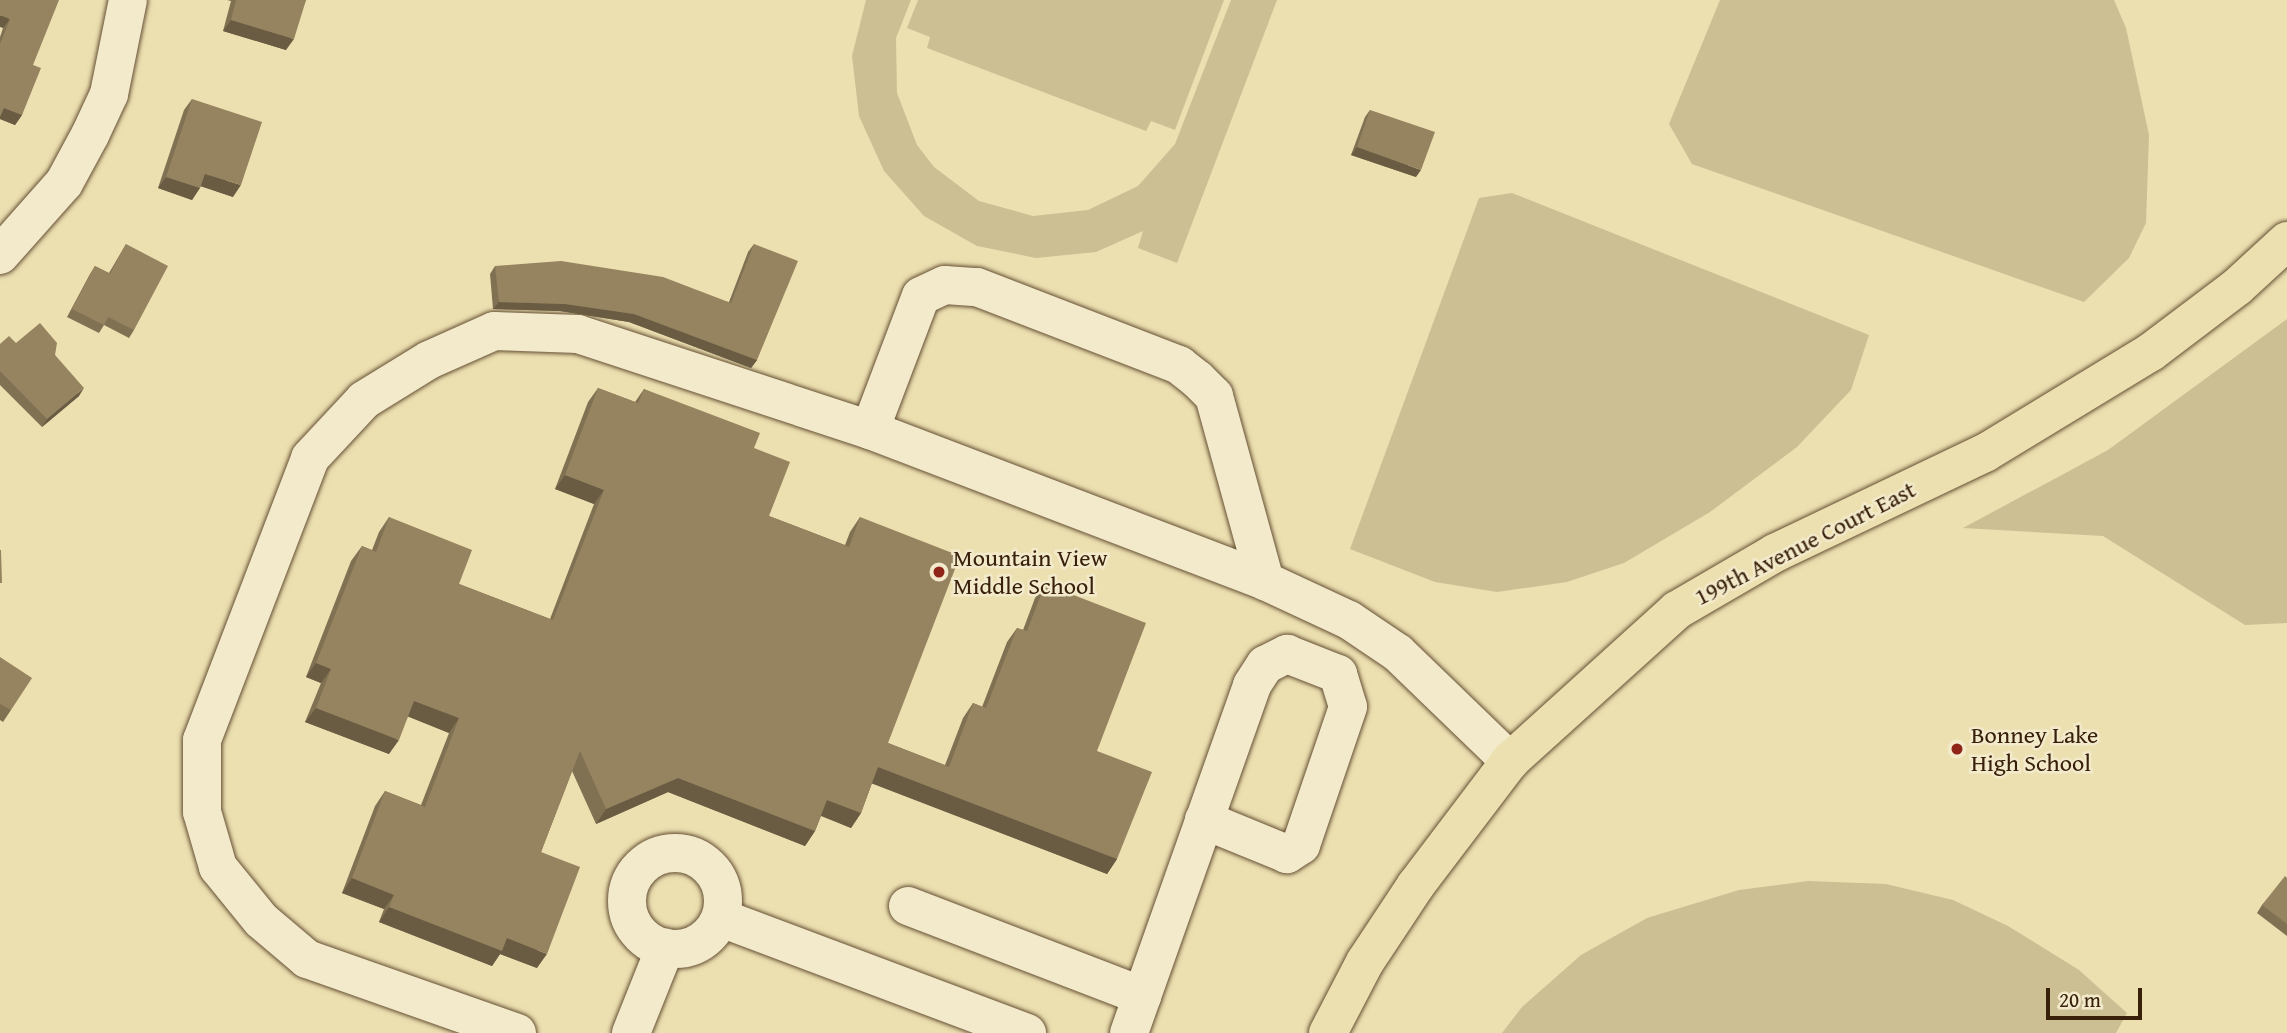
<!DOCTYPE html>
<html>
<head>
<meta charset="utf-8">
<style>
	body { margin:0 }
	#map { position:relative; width:2287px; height:1033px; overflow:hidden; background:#ecdfb0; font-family:"Gentium Book Plus",serif }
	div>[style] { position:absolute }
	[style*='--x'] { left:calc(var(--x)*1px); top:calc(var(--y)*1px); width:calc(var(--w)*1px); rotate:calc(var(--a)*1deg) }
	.green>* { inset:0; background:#cdbf94 }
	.roads { filter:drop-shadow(0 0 2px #655034) drop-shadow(0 0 2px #655034) }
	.minor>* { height:38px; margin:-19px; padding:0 19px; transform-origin:19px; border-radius:19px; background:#f3eacc }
	.minor>.ring { margin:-19px; padding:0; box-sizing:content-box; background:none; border:38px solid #f3eacc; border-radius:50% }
	.major>* { height:38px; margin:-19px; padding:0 19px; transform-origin:19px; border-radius:19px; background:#ecdfb0 }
	.wall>* { inset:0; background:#817153 }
	.shaded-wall>* { inset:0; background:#695c43 }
	.building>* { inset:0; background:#968360 }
	.dots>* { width:19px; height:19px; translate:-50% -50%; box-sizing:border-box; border:4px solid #f3eacc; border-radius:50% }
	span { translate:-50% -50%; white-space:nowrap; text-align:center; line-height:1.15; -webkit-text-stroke:5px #f3eacc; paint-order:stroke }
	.street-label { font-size:24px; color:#38200a }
	.poi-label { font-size:24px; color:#38200a }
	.left { translate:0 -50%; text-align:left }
	.scale { position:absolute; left:2046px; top:988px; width:96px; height:32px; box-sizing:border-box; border:4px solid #38200a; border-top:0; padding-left:9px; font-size:21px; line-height:24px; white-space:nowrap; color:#38200a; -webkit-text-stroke:5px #f3eacc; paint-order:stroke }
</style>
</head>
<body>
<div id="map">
	<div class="green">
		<i style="clip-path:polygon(866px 0,911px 0,896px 38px,897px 93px,917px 145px,934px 167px,979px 201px,1033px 216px,1088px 210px,1138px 186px,1175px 144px,1231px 0,1277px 0,1177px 263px,1138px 248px,1143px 231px,1096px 252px,1036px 258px,977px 246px,924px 216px,884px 171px,859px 116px,852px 56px)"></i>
		<i style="clip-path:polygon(918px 0,1224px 0,1175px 130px,1151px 121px,1146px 131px,927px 48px,930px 37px,907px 28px)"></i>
		<i style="clip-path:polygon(1720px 0,2114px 0,2126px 28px,2149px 135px,2146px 223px,2129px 258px,2084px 302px,1692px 164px,1669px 124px)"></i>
		<i style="clip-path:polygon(1512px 193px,1869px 335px,1851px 390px,1797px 447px,1710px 512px,1624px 563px,1567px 582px,1497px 592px,1435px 582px,1350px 549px,1479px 198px)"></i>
		<i style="clip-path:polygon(2287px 319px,2287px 623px,2245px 625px,2103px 536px,1963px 528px,2108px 450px)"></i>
		<i style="clip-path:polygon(1808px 881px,1886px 884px,1953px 900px,2008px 926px,2079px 970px,2127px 1013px,2116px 1033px,1502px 1033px,1522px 1007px,1581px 955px,1647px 918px,1739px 890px)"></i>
	</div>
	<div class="roads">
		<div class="minor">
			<i style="--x:0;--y:255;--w:96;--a:-48.4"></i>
			<i style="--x:64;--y:183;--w:55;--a:-61.6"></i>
			<i style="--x:90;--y:135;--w:45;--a:-65.1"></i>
			<i style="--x:109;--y:94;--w:96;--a:-78.6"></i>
			<i style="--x:870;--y:430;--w:143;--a:-69.2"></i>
			<i style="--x:921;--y:296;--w:26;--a:-25"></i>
			<i style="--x:945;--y:285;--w:32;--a:4"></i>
			<i style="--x:977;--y:287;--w:217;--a:21.1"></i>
			<i style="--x:1179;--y:365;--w:23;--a:38"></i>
			<i style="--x:1197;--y:379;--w:24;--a:45"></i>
			<i style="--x:1214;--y:396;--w:192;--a:74.6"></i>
			<i class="ring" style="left:627px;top:853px;width:58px;height:58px"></i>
			<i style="--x:908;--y:906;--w:251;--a:21"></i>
			<i style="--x:721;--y:918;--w:327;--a:20.6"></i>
			<i style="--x:517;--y:1033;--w:223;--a:-160.6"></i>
			<i style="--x:307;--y:959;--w:60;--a:-139.7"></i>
			<i style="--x:261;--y:920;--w:68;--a:-129.1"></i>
			<i style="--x:218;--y:867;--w:57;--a:-106.2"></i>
			<i style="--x:202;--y:812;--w:72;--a:-90"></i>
			<i style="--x:202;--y:740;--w:302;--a:-69"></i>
			<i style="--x:310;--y:458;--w:79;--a:-47"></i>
			<i style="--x:364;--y:400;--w:76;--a:-31.6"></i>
			<i style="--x:429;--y:360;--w:71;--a:-24"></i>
			<i style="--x:494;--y:331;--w:84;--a:2"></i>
			<i style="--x:578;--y:334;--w:307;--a:18.2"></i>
			<i style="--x:870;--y:430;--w:423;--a:20.9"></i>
			<i style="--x:1265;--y:581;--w:93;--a:24.9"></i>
			<i style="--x:1349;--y:620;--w:59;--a:34"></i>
			<i style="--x:1398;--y:653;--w:156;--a:44"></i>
			<i style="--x:631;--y:1033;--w:92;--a:-68.2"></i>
			<i style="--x:1129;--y:1033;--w:369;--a:-70.5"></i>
			<i style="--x:1252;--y:685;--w:24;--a:-57"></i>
			<i style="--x:1265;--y:665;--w:25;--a:-27"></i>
			<i style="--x:1287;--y:654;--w:55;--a:21.4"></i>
			<i style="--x:1338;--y:674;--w:34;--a:73"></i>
			<i style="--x:1348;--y:707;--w:146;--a:108.8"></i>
			<i style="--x:1301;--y:845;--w:17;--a:147"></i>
			<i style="--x:1287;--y:854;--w:90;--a:-157.7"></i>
		</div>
		<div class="major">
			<i style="--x:1328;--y:1033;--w:80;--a:-62.5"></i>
			<i style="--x:1365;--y:962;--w:92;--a:-56.5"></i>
			<i style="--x:1416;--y:885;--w:156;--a:-52.8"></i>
			<i style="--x:1510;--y:761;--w:225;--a:-42.1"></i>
			<i style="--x:1677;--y:610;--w:113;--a:-30.2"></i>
			<i style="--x:1775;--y:553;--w:233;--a:-25.5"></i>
			<i style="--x:1985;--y:453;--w:194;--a:-31.3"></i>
			<i style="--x:2151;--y:352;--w:108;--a:-37.1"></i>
			<i style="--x:2237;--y:287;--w:68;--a:-42.6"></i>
		</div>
	</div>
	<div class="wall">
		<i style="clip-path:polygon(0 0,33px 65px,22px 115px,15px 125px,0 119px,0 37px,3px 28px)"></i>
		<i style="clip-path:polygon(227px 0,306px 0,286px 50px,223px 31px,231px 1px)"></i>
		<i style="clip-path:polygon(192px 99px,233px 197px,201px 186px,192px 200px,158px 188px,184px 110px)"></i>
		<i style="clip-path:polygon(1370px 110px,1416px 177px,1351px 155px,1365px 117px)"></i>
		<i style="clip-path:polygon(126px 244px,134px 330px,129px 338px,104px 325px,99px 333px,67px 317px,90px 274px,95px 266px,109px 273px)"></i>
		<i style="clip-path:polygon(754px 244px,757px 360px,751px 368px,629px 322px,560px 311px,493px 309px,490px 274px,495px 266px,729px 302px,748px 252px)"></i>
		<i style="clip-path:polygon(16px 343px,55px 355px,79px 396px,42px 427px,0 385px,0 344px)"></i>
		<i style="clip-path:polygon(598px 388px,635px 402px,644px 389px,754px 448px,769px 516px,845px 545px,850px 532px,860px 517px,888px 743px,945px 765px,963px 718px,973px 703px,982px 707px,1007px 642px,1017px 628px,1023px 630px,1035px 598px,1045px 584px,1097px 751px,1117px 859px,1107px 874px,872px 783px,861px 813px,851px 828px,821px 816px,815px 831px,805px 846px,668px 792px,596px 824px,572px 771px,541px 852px,537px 968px,500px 954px,492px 966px,379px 922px,384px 909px,342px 893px,375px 806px,385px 791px,421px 805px,449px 733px,408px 716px,389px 754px,305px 722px,321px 683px,306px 677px,351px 561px,362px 546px,372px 550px,379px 532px,389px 517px,459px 584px,550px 619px,594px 504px,555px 489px,588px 402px)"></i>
		<i style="clip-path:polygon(0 657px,11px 710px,3px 722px,0 720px)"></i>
		<i style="clip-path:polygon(2287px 878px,2287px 936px,2257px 913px,2262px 905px)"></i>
	</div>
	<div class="shaded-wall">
		<i style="clip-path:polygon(0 15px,10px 19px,3px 28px,0 27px)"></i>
		<i style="clip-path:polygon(231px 20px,294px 39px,286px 50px,223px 31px)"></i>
		<i style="clip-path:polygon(4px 108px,22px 115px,15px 125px,0 119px,0 113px)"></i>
		<i style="clip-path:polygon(1357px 147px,1421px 170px,1416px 177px,1351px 155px)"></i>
		<i style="clip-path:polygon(205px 174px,241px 185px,233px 197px,197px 185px)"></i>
		<i style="clip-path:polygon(166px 177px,200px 188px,192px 200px,158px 188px)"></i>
		<i style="clip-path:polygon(499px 302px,565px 304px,634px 314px,757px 360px,751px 368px,629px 322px,560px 311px,493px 309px)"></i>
		<i style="clip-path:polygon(84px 388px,79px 396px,42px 427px,47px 419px)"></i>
		<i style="clip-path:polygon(565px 475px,604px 490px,594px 504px,555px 489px)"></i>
		<i style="clip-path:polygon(316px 663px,331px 669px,321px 683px,306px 677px)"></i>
		<i style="clip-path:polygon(414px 701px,459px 718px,449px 733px,404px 715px)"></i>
		<i style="clip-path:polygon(316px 708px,399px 740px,389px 754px,305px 722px)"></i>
		<i style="clip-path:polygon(878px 767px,1117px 859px,1107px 874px,868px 782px)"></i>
		<i style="clip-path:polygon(678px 778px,815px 831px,805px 846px,668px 792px,596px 824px,606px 809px)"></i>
		<i style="clip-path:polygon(827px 800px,861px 813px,851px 828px,817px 814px)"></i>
		<i style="clip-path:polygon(352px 878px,394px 895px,384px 909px,342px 893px)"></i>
		<i style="clip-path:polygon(389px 907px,507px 938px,547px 954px,537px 968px,500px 954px,492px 966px,379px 922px)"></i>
	</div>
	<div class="building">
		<i style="clip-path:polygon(0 0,59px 0,33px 65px,41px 68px,22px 115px,4px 108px,0 117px,0 44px,10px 19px,0 15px)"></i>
		<i style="clip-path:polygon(236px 0,306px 0,294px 39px,231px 20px)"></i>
		<i style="clip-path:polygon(192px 99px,262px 122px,241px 185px,205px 174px,200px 188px,166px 177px)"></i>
		<i style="clip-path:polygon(1370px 110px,1435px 132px,1421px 170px,1357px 147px)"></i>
		<i style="clip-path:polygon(126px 244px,168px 266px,134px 330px,108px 317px,104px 325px,72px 309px,95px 266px,110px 274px)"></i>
		<i style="clip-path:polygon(754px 244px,798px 261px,757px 360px,634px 314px,565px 304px,499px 302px,495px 266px,561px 261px,663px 277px,731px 303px)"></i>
		<i style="clip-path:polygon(40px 323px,57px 343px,55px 355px,84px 388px,47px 419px,0 371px,0 344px,9px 336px,16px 343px)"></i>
		<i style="clip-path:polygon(598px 388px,638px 403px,644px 389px,760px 433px,754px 448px,790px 462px,769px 516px,849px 547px,860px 517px,960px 556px,888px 743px,949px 767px,973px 703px,986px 708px,1017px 628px,1027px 631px,1045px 584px,1146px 623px,1097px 751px,1152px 772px,1117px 859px,878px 767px,861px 813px,827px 800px,815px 831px,678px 778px,606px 809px,580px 751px,541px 852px,580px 867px,547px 954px,507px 938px,502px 951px,389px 907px,394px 895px,352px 878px,385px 791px,425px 807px,459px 718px,414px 701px,399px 740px,316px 708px,331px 669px,316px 663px,362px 546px,376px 552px,389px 517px,472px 550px,459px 584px,553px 620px,604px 490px,565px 475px)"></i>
		<i style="clip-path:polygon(0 550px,1px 550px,2px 583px,0 583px)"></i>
		<i style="clip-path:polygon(0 657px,32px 678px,11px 710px,0 704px)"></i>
		<i style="clip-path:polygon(2285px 876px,2287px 878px,2287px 924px,2262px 905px)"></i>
	</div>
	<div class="dots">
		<i style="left:939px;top:572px;background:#8f2418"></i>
		<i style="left:1957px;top:749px;background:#8f2418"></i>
	</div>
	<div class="street-label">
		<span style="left:1805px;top:543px;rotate:-27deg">199th Avenue Court East</span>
	</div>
	<div class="poi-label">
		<span class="left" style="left:953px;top:572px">Mountain View<br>Middle School</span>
		<span class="left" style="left:1971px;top:749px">Bonney Lake<br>High School</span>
	</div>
	<div class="scale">20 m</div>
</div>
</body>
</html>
